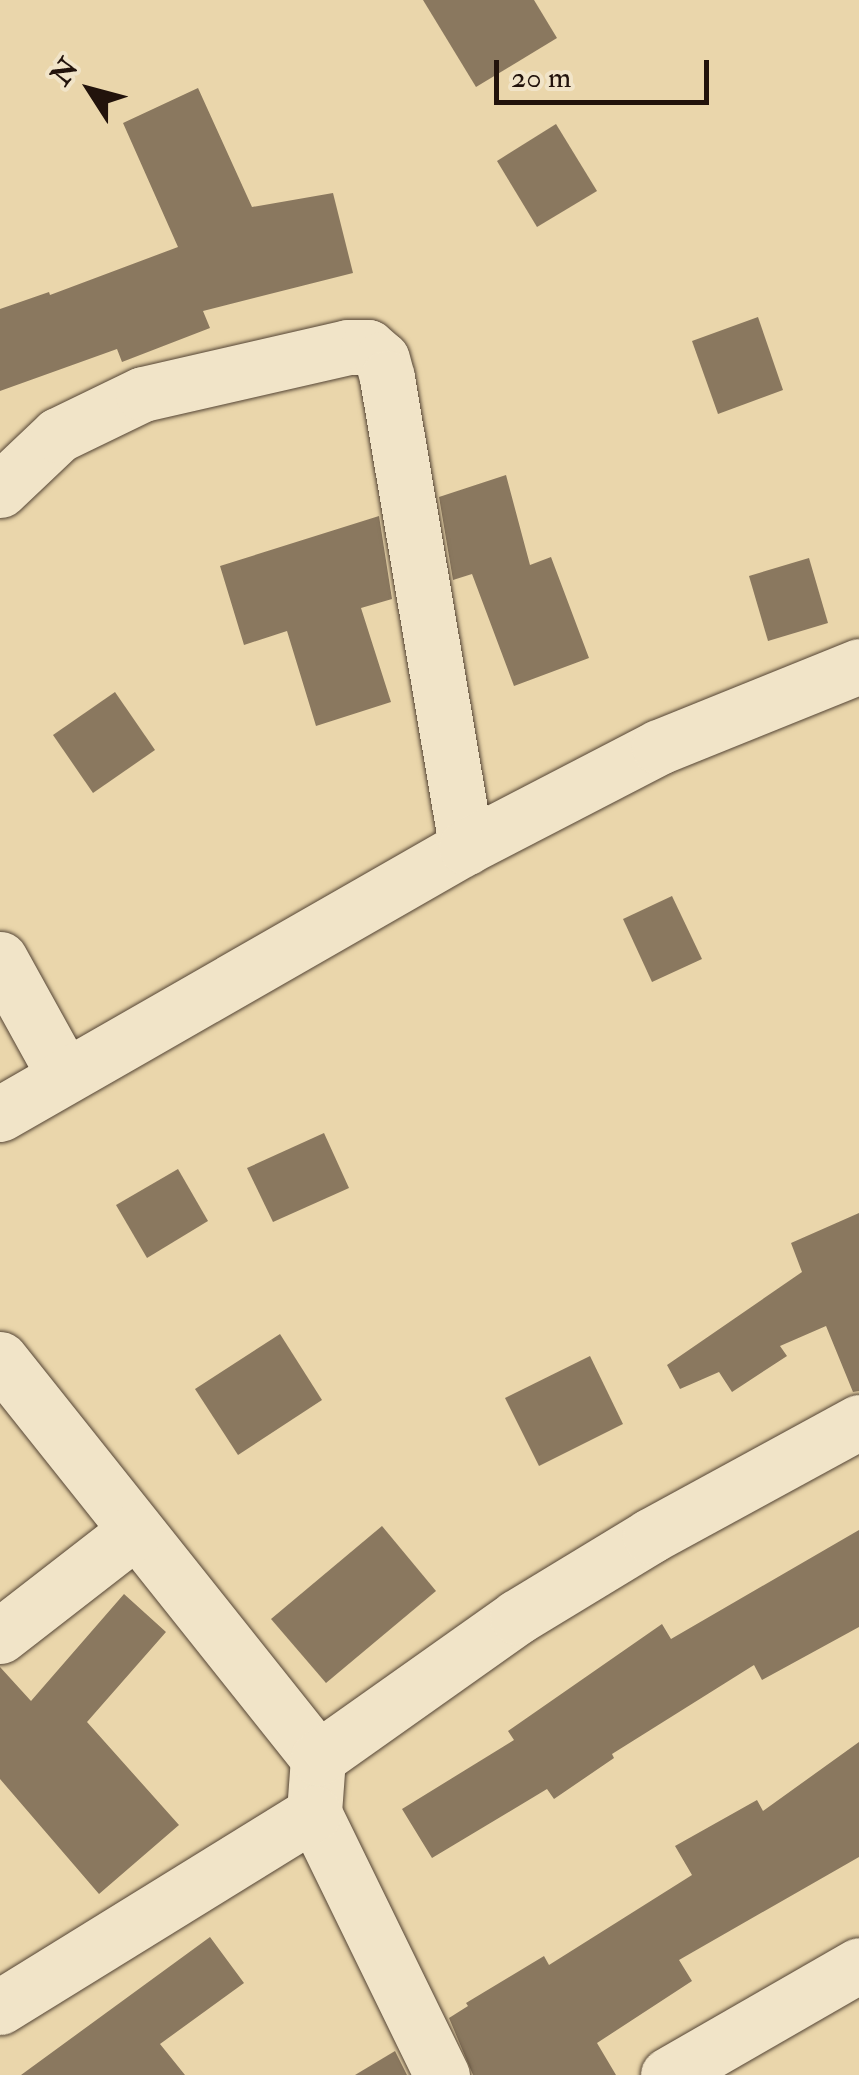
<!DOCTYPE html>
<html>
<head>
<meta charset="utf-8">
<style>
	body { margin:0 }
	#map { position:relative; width:859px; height:2075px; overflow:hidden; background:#ead6ab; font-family:"IM FELL Double Pica",serif }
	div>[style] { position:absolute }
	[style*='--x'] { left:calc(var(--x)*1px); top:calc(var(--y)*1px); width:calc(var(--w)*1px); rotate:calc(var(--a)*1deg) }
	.building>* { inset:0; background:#8a785f }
	.roads { filter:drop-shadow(0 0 2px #544434) drop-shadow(0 0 2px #544434) }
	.minor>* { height:55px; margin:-27.5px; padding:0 27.5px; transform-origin:27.5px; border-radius:27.5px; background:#f1e4c8 }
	span { translate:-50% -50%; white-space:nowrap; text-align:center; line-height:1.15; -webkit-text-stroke:8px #f1e4c8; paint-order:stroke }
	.north { position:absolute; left:40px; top:40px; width:100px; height:100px; -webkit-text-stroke:8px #f1e4c8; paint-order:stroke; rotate:306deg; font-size:28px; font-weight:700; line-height:40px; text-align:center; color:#22130c }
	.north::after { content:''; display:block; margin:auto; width:35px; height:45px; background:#22130c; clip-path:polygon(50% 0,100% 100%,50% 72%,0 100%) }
	.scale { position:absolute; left:494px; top:60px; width:215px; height:45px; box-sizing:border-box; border:5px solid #22130c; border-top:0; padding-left:12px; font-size:30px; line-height:35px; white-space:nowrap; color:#22130c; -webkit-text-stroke:8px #f1e4c8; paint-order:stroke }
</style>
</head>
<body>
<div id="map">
	<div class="building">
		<i style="clip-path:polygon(423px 0,534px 0,557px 38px,476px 87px)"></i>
		<i style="clip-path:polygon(198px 88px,252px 207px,333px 193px,353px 273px,203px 311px,210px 328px,122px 362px,117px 349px,0 391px,0 309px,49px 292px,50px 295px,178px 247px,123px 123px)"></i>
		<i style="clip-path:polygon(556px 124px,597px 191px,537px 227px,497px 161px)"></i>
		<i style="clip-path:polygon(758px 317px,783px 390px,718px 414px,692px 341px)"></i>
		<i style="clip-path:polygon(506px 475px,530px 565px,551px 557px,589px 658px,514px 686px,472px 574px,453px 580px,439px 497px)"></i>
		<i style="clip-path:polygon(379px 516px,392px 599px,361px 608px,391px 702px,316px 726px,287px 631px,244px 645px,220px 566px)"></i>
		<i style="clip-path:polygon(809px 558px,828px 623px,768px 641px,749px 576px)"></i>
		<i style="clip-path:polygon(115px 692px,155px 750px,93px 793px,53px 735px)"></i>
		<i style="clip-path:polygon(672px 896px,702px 959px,652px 982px,623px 919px)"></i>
		<i style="clip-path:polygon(324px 1133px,349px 1188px,273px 1222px,247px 1168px)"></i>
		<i style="clip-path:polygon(178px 1169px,208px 1221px,147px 1258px,116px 1205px)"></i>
		<i style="clip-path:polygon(859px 1213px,859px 1391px,853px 1392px,826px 1326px,780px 1346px,787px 1356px,732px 1392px,719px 1372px,680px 1389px,667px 1365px,802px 1272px,791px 1243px)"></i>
		<i style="clip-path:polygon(280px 1334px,322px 1400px,238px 1455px,195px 1389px)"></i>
		<i style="clip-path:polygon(590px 1356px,623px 1424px,539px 1466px,505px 1398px)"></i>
		<i style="clip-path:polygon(382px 1526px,436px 1591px,326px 1683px,271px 1619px)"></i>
		<i style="clip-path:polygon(859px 1530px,859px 1627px,762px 1680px,754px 1665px,612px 1754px,614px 1758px,554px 1799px,547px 1789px,432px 1858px,402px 1809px,514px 1740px,508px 1731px,662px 1624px,671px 1639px)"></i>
		<i style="clip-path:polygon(124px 1594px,166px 1632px,87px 1722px,179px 1825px,99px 1894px,0 1779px,0 1667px,31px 1701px)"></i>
		<i style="clip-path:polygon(859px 1742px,859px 1857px,679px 1960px,692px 1981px,597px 2043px,616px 2075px,473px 2075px,449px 2018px,468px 2006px,466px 2003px,544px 1956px,549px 1965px,692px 1875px,675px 1846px,757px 1800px,763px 1811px)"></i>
		<i style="clip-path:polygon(210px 1937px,244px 1983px,160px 2044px,185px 2075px,21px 2075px)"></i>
		<i style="clip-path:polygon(395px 2051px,407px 2075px,355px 2075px)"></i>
	</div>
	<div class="roads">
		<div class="minor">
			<i style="--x:0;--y:490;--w:80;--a:-43.5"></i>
			<i style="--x:58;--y:435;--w:94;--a:-25.8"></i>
			<i style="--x:143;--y:394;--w:210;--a:-12.9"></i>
			<i style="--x:348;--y:347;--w:20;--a:0"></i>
			<i style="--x:368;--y:347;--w:18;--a:41"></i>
			<i style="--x:382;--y:359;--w:20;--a:75"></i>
			<i style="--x:387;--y:378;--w:476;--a:80.4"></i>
			<i style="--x:0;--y:959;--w:132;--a:61.1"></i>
			<i style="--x:0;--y:1114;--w:537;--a:-29.81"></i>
			<i style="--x:466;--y:847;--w:217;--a:-27.4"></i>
			<i style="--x:659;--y:747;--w:216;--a:-22"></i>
			<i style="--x:0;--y:1359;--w:510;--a:51.45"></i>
			<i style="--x:318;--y:1758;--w:55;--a:94.2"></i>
			<i style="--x:314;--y:1813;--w:292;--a:64"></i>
			<i style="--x:0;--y:1636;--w:170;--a:-37.8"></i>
			<i style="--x:318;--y:1758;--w:244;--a:-35.3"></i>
			<i style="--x:517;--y:1617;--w:156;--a:-31.3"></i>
			<i style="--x:650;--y:1536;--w:238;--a:-28.6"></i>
			<i style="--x:0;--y:2007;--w:369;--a:-31.7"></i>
			<i style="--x:668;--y:2075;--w:220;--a:-29.9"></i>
		</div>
	</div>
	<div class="north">N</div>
	<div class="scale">20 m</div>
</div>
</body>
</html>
